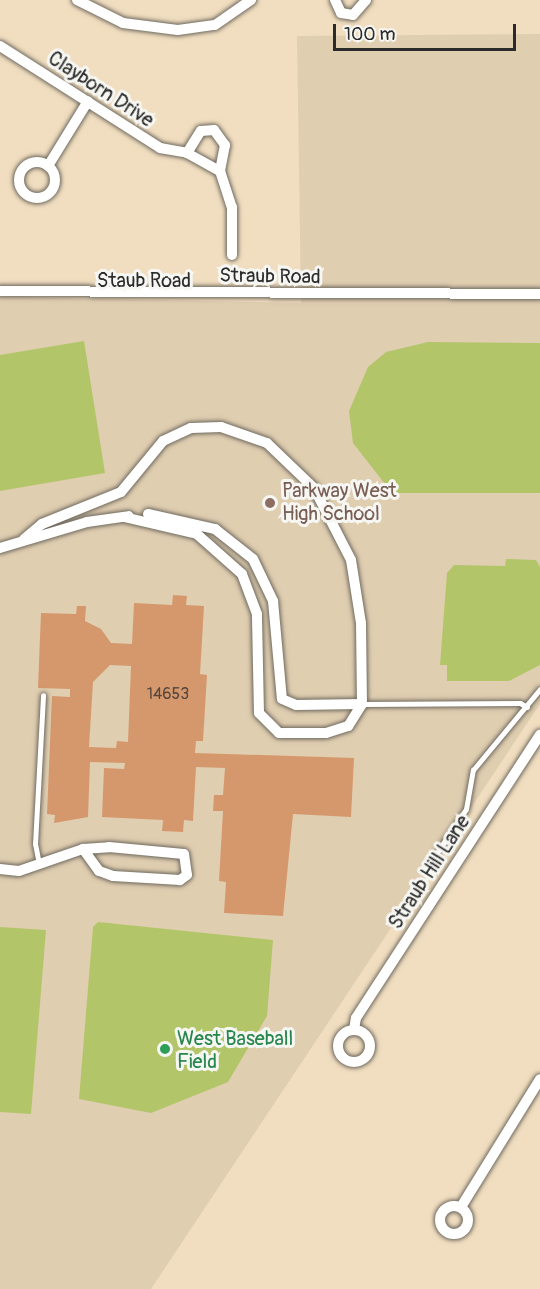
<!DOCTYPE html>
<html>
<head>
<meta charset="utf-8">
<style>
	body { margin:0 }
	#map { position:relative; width:540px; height:1289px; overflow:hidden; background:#f1dec0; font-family:Pangolin,sans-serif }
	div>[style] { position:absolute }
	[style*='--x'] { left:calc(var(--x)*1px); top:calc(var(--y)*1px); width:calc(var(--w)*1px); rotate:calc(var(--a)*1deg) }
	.built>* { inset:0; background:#e0ceb1 }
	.green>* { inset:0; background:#b3c569 }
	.building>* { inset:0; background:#d5986d }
	.roads { filter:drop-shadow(0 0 2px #706a5f) drop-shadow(0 0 2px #706a5f) }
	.lane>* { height:5px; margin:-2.5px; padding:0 2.5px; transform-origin:2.5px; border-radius:2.5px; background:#fff }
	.street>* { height:10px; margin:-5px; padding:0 5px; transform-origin:5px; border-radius:5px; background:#fff }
	.street>.ring { margin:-5px; padding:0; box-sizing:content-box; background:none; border:10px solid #fff; border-radius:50% }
	.dots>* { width:16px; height:16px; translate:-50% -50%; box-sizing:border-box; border:3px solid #f6f6f2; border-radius:50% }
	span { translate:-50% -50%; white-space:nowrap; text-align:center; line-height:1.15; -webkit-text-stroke:6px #f6f6f2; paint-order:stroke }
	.number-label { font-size:16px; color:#56463c }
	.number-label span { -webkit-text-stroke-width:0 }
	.street-label { font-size:20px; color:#2b2b2b }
	.education-label { font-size:20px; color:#785e54 }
	.left { translate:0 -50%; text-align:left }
	.leisure-label { font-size:20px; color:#27864d }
	.scale { position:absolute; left:333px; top:24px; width:183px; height:27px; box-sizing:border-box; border:3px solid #2b2b2b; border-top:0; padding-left:8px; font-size:18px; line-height:21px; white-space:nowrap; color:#2b2b2b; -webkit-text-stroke:4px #f6f6f2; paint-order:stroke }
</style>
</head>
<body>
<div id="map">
	<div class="built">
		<i style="clip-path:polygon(540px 34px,540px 704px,151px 1289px,0 1289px,0 297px,301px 303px,297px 36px)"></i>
	</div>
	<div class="green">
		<i style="clip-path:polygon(84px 341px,105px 473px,0 491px,0 355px)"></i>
		<i style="clip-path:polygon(428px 342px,540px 343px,540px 493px,385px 493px,385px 484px,353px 443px,349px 411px,368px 367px,386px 352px)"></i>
		<i style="clip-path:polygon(506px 559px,536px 560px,540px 567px,540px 665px,509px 681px,447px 681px,447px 665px,440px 665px,447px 573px,454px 565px,505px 566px)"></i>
		<i style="clip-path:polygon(98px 922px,273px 940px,267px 1016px,228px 1082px,151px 1113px,79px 1099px,93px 927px)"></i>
		<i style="clip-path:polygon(0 927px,46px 930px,31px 1114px,0 1112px)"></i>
	</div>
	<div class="building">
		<i style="clip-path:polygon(evenodd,173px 595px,187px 596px,186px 605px,204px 606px,200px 674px,207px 675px,203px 741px,196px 741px,195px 753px,354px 758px,351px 817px,293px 814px,283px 916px,224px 913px,226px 882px,219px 881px,223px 811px,213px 811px,214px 795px,223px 795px,225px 768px,196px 767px,193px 821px,184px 820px,183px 832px,162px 831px,163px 820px,102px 817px,104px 768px,124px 769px,125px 763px,90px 762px,88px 817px,54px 823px,55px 815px,47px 814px,52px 696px,70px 697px,70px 689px,38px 688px,41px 613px,76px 614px,77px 606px,86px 606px,85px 621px,101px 629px,111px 643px,132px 644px,134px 603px,172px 605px,173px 595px,110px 665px,131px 666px,128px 742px,117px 741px,116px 748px,89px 747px,93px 682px,110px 665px)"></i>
	</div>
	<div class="roads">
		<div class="lane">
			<i style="--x:362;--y:704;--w:158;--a:-0.4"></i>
			<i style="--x:520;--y:703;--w:8;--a:30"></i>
			<i style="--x:438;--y:851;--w:50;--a:-56.3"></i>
			<i style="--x:466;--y:809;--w:40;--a:-80"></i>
			<i style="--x:473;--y:770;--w:105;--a:-50.4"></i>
			<i style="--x:39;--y:864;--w:20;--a:-101"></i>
			<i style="--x:35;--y:844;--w:149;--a:-86.9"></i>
		</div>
		<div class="street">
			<i style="--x:77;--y:0;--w:51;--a:26.6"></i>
			<i style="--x:123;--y:23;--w:55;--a:7.3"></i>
			<i style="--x:178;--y:30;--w:37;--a:-8"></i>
			<i style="--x:215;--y:25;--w:44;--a:-34.8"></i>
			<i style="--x:335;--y:0;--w:14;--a:65"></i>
			<i style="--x:341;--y:13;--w:12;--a:9"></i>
			<i style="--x:353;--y:15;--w:20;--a:-49"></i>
			<i style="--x:0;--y:46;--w:190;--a:32.5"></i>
			<i style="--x:160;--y:148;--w:27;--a:10"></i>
			<i style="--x:187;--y:153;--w:38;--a:29"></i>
			<i style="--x:220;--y:171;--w:38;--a:72"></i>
			<i style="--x:232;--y:207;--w:48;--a:90"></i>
			<i style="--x:187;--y:153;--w:26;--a:-58"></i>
			<i style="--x:201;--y:131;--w:13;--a:-4"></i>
			<i style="--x:214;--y:130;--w:19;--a:54"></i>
			<i style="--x:225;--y:145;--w:26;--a:101"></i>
			<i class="ring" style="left:19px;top:162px;width:26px;height:26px"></i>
			<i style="--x:48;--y:166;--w:76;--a:-58.4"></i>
			<i style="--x:0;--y:291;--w:540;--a:0.32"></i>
			<i style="--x:148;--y:514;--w:69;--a:12.6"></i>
			<i style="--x:215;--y:529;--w:48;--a:38.3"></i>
			<i style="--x:253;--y:559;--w:47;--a:64.5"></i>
			<i style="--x:273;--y:601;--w:98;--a:84.8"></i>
			<i style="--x:282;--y:699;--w:15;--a:23"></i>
			<i style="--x:296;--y:705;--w:66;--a:-0.9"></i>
			<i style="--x:24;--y:539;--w:23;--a:-40"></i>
			<i style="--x:42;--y:524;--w:85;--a:-22.1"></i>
			<i style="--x:121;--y:492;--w:66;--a:-50.5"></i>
			<i style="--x:163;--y:441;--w:31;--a:-25"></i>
			<i style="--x:191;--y:428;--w:30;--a:-2"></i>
			<i style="--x:221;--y:427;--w:49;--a:19.2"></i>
			<i style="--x:267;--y:443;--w:65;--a:43.8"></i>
			<i style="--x:314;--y:488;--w:81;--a:62.8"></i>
			<i style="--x:351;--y:560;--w:64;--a:81"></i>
			<i style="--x:361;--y:623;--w:81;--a:89.3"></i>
			<i style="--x:362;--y:704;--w:26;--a:122"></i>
			<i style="--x:348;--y:726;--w:23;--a:162"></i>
			<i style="--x:326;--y:733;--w:47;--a:180"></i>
			<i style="--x:279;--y:733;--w:28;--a:-135"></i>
			<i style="--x:259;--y:713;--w:99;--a:-91.2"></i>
			<i style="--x:257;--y:614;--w:43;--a:-110.6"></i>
			<i style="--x:242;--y:574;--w:60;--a:-138.4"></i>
			<i style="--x:197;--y:534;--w:75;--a:-166.9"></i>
			<i style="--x:0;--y:548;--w:91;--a:-16.6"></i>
			<i style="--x:87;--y:522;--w:42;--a:-8.1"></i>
			<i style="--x:0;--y:869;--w:19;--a:6"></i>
			<i style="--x:19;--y:871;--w:68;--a:-19"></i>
			<i style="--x:83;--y:849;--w:26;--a:-4"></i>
			<i style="--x:109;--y:847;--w:75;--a:5.3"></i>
			<i style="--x:184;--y:854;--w:21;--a:82"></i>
			<i style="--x:187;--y:875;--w:9;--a:144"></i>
			<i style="--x:180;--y:880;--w:67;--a:-176.6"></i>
			<i style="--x:113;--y:876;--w:15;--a:-160"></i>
			<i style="--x:99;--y:871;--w:27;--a:-126"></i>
			<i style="--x:354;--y:1030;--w:12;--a:-81"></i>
			<i style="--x:356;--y:1018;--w:338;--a:-57"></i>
			<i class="ring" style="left:338px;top:1030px;width:22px;height:22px"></i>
			<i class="ring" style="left:440px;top:1206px;width:18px;height:18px"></i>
			<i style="--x:461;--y:1207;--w:150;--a:-58.3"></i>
		</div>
	</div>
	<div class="dots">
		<i style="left:270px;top:503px;background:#8d6e63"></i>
		<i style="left:165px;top:1049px;background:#2e9e5b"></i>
	</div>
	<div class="number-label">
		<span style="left:168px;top:694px">14653</span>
	</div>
	<div class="street-label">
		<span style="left:101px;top:89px;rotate:33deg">Clayborn Drive</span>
		<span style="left:270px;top:276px;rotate:1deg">Straub Road</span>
		<span style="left:144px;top:280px">Staub Road</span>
		<span style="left:429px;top:872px;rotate:-57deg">Straub Hill Lane</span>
	</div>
	<div class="education-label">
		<span class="left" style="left:282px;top:502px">Parkway West<br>High School</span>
	</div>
	<div class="leisure-label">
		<span class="left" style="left:177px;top:1050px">West Baseball<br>Field</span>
	</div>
	<div class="scale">100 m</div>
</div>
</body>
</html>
